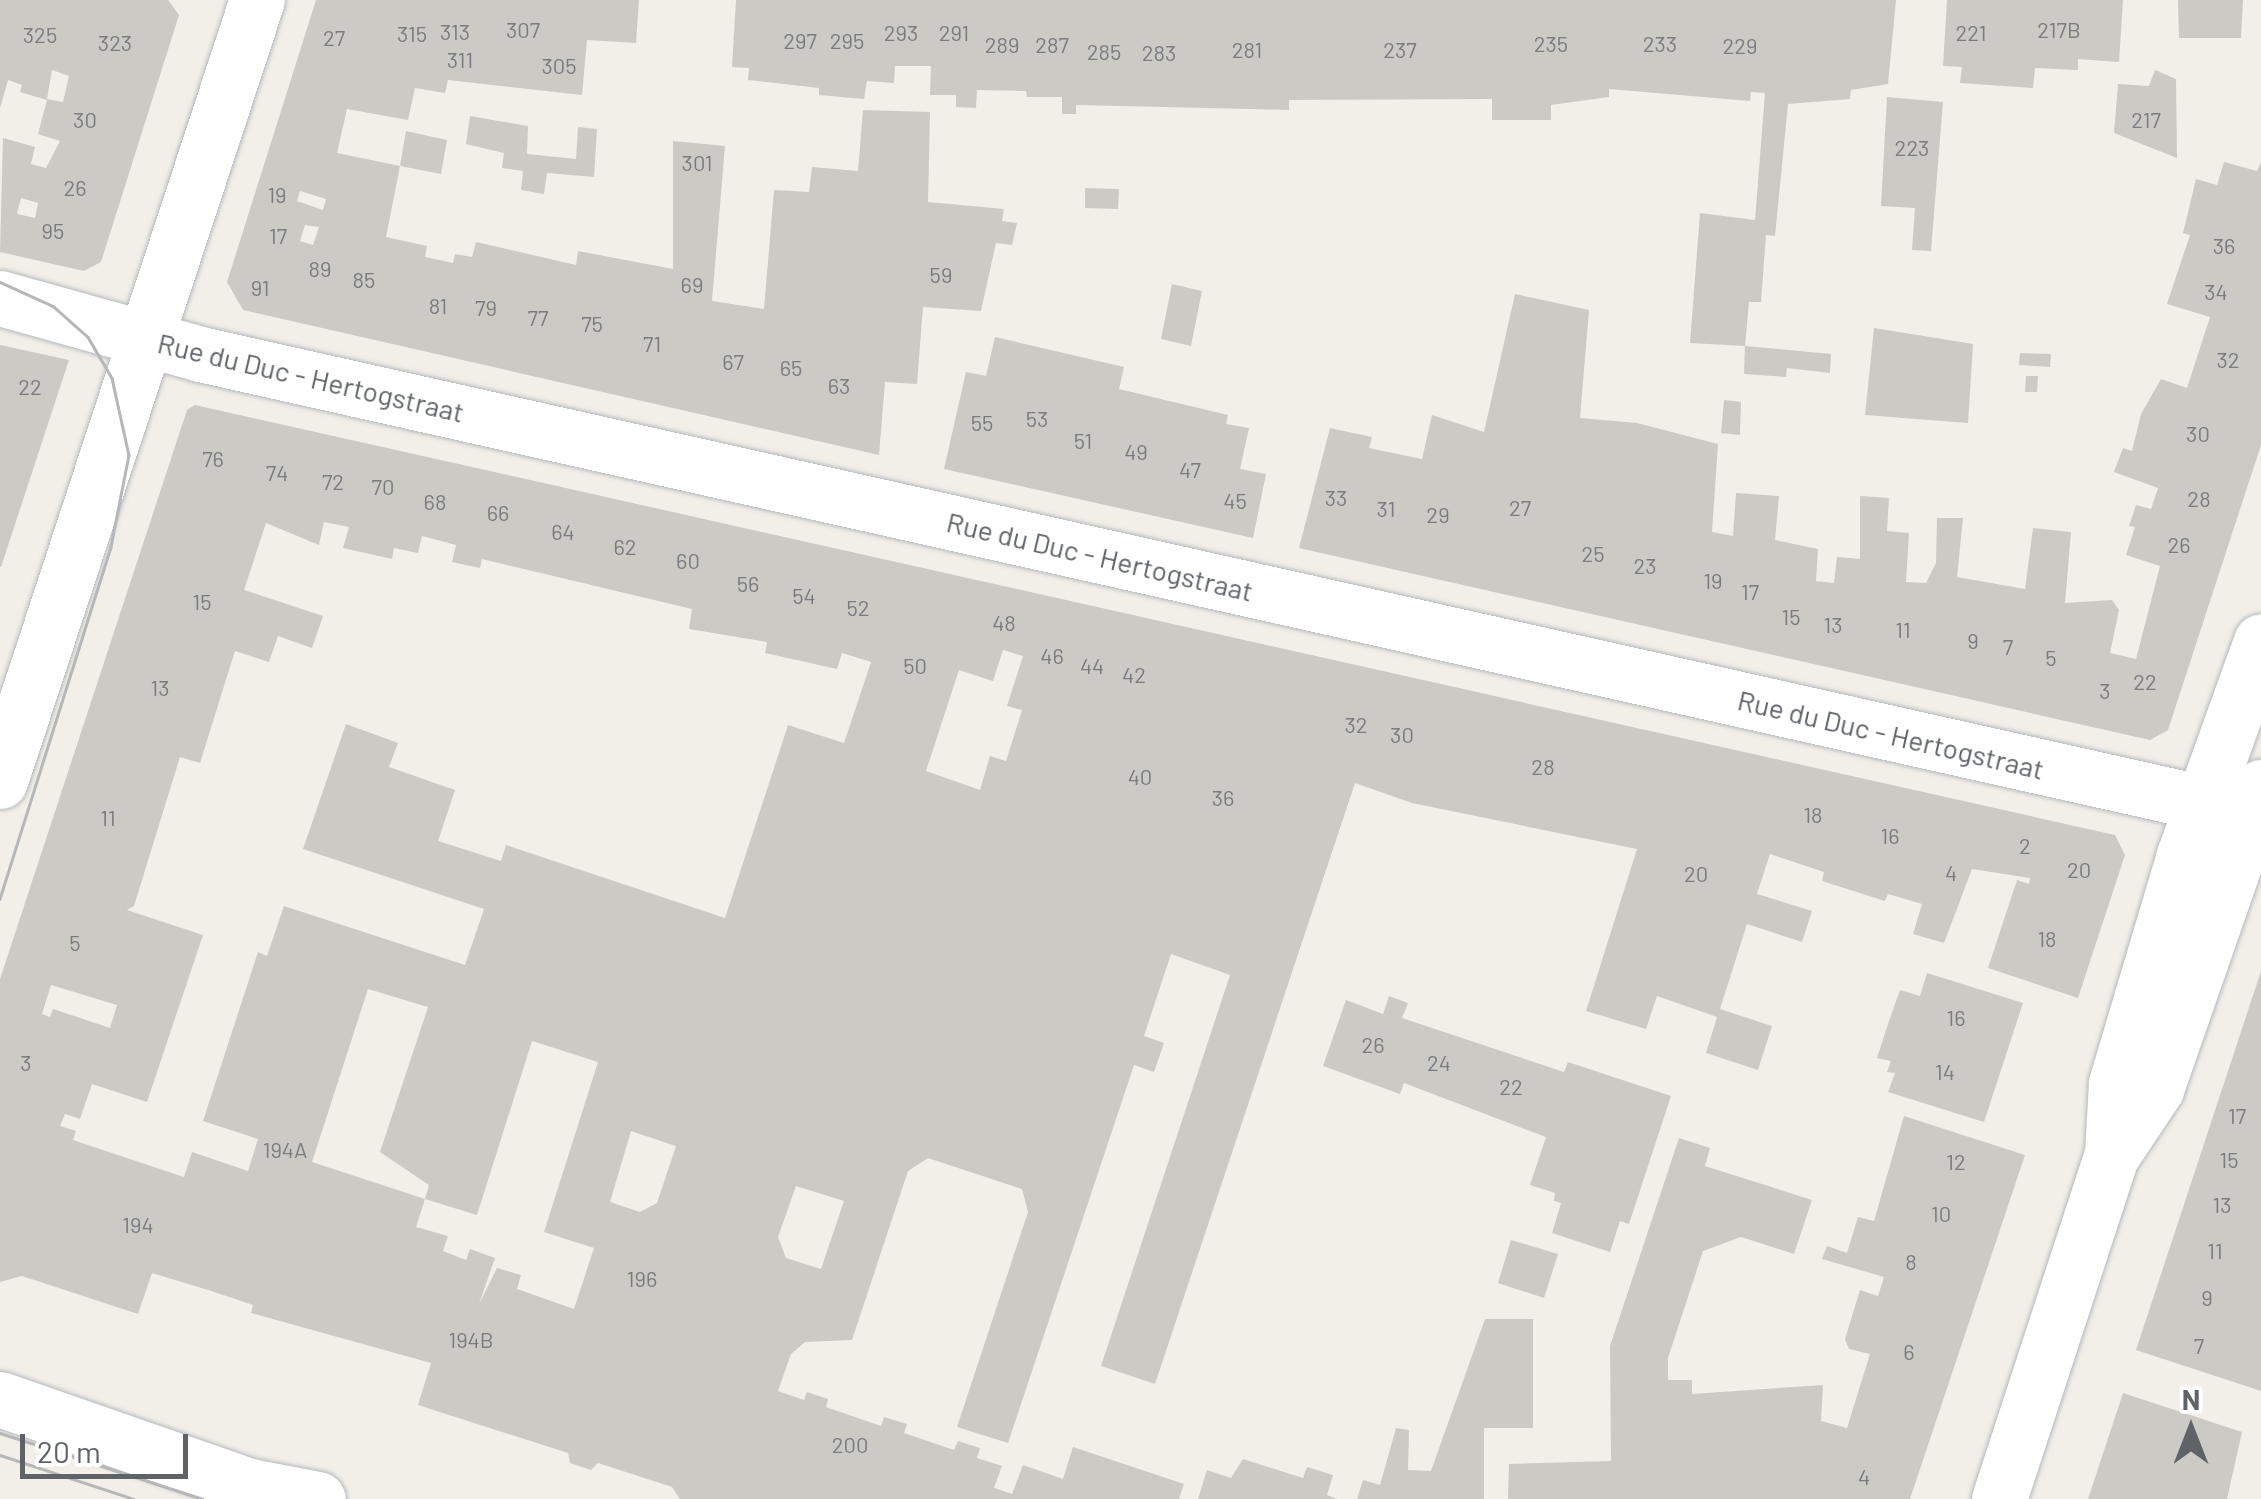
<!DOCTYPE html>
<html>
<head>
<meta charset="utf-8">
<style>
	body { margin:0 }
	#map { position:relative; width:2261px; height:1499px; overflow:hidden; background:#f1efe8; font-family:Barlow,sans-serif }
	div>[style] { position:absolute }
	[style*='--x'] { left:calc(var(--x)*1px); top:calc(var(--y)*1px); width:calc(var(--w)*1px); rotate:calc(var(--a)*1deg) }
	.building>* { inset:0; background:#cccac5 }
	.roads { filter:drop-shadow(0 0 2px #b5b8bc) drop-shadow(0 0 2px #b5b8bc) }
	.minor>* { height:55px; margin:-27.5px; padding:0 27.5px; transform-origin:27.5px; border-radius:27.5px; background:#fff }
	.tertiary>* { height:55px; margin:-27.5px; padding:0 27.5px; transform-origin:27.5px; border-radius:27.5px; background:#fff }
	.tram>* { height:2.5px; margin:-1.25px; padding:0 1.25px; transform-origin:1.25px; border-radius:1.25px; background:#b6b7b8 }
	span { translate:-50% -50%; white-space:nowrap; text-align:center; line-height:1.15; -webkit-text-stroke:8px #fff; paint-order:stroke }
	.number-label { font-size:22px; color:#7a7d7f }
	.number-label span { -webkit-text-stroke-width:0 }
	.street-label { font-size:28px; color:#5f6368 }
	.north { position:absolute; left:2141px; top:1379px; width:100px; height:100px; -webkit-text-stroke:8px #fff; paint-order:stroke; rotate:0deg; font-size:28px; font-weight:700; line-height:40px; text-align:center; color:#5f6368 }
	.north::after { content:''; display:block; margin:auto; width:35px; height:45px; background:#5f6368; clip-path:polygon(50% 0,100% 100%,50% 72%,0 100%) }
	.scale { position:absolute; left:20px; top:1434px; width:168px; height:45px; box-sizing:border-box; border:5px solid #5f6368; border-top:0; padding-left:12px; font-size:30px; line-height:35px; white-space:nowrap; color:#5f6368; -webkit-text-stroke:8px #fff; paint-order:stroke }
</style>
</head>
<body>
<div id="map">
	<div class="building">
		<i style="clip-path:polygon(evenodd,0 0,168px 0,179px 15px,101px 262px,84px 271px,0 252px,3px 138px,35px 147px,31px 164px,46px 168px,60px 141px,38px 134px,47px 100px,20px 92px,22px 85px,8px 80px,0 108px,0 0,52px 70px,69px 76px,63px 102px,47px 99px,52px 70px,0 0,21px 198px,38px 203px,35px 218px,17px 214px,21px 198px)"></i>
		<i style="clip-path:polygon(evenodd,316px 0,639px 0,636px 43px,587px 40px,582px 95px,448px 80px,445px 93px,415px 88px,408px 120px,347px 109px,337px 153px,400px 166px,386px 237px,427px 246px,425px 257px,453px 263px,455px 254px,472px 257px,476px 242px,576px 265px,578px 251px,673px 269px,673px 141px,725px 146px,712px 301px,764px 309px,774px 190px,809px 192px,812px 167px,858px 171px,863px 110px,930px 112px,928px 202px,1004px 209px,1002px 221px,1017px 223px,1012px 245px,996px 243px,981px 311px,923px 307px,917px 384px,885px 382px,879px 455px,243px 310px,227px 282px,316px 0,300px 191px,326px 199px,323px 210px,297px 201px,300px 191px,316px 0,305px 225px,319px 227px,313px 245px,300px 241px,305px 225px)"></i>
		<i style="clip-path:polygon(736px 0,1896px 0,1888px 84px,1851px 90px,1850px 99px,1788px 104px,1775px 236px,1766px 235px,1761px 302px,1749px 302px,1745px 346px,1690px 343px,1700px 213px,1755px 220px,1765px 93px,1751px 92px,1750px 101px,1609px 89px,1609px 97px,1551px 105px,1551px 120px,1492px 120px,1492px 99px,1289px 100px,1289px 110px,1076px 105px,1076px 114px,1062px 114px,1062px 97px,1027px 97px,1026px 91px,977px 90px,976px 108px,956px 107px,956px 95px,930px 95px,931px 66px,895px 66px,894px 83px,867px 81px,864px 99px,819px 95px,819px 88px,748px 80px,749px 68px,732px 67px)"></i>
		<i style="clip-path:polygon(1947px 0,2123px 0,2119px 62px,2078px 59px,2078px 70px,2035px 68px,2033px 88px,1960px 83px,1962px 67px,1943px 66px)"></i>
		<i style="clip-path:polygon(2178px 0,2243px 0,2241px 38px,2179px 38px)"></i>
		<i style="clip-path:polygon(2155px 70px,2176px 79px,2177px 158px,2114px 133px,2118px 84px,2149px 86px)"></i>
		<i style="clip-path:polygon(1887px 97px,1943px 102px,1931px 251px,1912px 250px,1915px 208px,1881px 206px)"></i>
		<i style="clip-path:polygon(470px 116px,528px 126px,527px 154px,576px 159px,578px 127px,597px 129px,594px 177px,547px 173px,544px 194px,521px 190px,523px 171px,502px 168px,504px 153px,466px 144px)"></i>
		<i style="clip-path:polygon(406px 131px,447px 140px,441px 174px,400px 166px)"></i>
		<i style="clip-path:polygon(2224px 162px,2257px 171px,2261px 162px,2261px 445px,2168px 730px,2150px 740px,1299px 548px,1330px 428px,1372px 437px,1369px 448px,1422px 459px,1432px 415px,1484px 432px,1515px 294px,1589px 310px,1580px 418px,1637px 423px,1718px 444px,1712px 532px,1733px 536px,1736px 493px,1779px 496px,1775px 540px,1818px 549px,1816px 581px,1834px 583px,1837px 557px,1860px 559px,1860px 496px,1889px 498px,1887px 531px,1909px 533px,1906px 582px,1926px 583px,1936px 563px,1937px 518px,1963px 518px,1957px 577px,2025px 589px,2033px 528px,2071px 532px,2065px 603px,2112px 600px,2119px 610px,2110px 653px,2136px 659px,2160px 566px,2126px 555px,2135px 527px,2129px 526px,2136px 505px,2151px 509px,2158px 488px,2114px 472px,2123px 448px,2132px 451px,2141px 414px,2161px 379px,2187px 388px,2210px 317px,2167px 304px,2190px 235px,2183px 233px,2196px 179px,2217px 185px)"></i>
		<i style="clip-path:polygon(1085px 188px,1119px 189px,1118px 209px,1085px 208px)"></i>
		<i style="clip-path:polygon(1172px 284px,1202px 291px,1191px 346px,1161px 339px)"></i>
		<i style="clip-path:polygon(1874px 328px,1973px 344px,1968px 423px,1865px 415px)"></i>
		<i style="clip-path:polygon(995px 337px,1124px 367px,1119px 389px,1228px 415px,1226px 424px,1249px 428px,1240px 469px,1266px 474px,1253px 538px,944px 469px,966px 372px,986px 376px)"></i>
		<i style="clip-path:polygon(0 345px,69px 360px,1px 567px,0 567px)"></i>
		<i style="clip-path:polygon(1745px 346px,1831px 354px,1830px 373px,1787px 368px,1786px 377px,1744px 374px)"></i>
		<i style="clip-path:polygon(2020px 353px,2051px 354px,2050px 367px,2019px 365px)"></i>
		<i style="clip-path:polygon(2026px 376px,2038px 376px,2037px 392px,2025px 392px)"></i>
		<i style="clip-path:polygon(1724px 400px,1741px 402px,1740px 435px,1721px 433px)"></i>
		<i style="clip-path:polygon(evenodd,195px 405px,2115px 835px,2125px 855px,2078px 998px,1988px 968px,2017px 880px,2029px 884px,2030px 878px,1972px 869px,1944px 943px,1913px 934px,1922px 904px,1888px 894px,1885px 901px,1822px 881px,1824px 872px,1770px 854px,1757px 894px,1812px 911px,1802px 942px,1747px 924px,1720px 1009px,1772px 1026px,1758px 1070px,1706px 1053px,1717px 1017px,1657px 996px,1646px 1029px,1586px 1011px,1637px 849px,1412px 803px,1355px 783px,1155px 1384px,1101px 1366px,1230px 975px,1171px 954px,1144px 1036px,1164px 1043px,1154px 1072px,1134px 1065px,1008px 1443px,957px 1427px,1028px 1212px,1022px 1189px,928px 1158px,908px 1171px,852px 1340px,805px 1342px,791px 1354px,778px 1391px,804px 1400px,807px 1392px,828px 1399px,826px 1407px,881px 1426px,884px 1417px,907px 1424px,904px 1433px,954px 1450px,958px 1441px,980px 1448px,977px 1458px,1002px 1466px,994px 1488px,1012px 1494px,1023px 1465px,1063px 1479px,1073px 1447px,1184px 1484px,1179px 1499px,680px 1499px,672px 1487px,598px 1463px,591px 1470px,570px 1463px,568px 1453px,418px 1405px,431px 1363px,251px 1313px,253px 1305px,208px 1290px,152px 1273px,138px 1314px,22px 1276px,0 1282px,0 979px,187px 410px,195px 405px,324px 522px,349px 527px,343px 548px,392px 559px,394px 548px,418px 553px,422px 536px,456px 545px,452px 562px,480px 568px,482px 559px,692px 609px,689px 629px,767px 642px,765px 653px,837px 669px,842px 653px,871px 662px,844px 743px,788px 725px,725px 918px,506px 845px,501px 861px,438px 841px,455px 790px,389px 767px,398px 743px,346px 724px,303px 849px,484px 909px,465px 965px,284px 906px,267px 956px,258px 952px,203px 1121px,258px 1139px,248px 1171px,192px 1152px,184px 1177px,73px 1140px,76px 1131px,60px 1126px,65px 1114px,80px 1119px,92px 1084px,147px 1102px,203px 935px,127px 910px,134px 906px,180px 757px,200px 763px,235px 651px,269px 662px,278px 636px,312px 648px,323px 616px,244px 590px,266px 523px,319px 545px,324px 522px,195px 405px,1003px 650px,1023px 656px,1007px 706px,1022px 710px,1006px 761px,990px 756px,980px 790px,926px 771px,959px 670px,993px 681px,1003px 650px,195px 405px,51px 985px,117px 1005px,110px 1028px,53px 1009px,50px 1017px,42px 1014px,51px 985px,195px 405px,368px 989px,428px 1007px,380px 1152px,429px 1185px,425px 1199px,477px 1215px,532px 1041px,598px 1062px,544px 1232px,594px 1248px,574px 1309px,517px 1289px,521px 1275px,497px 1268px,479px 1304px,495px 1258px,470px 1249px,466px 1260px,443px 1251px,448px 1236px,416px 1227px,425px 1199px,312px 1162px,368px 989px,195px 405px,631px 1131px,676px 1146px,657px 1203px,640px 1212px,610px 1202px,631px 1131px,195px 405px,796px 1186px,844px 1201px,821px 1269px,786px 1258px,778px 1237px,796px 1186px)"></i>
		<i style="clip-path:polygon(2261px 971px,2261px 1391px,2136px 1350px)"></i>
		<i style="clip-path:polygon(1927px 973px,2023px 1003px,1984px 1122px,1888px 1092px,1895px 1073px,1887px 1072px,1891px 1061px,1877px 1058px,1888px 1024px,1900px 990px,1920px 996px)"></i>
		<i style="clip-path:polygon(1389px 996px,1408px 1003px,1402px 1018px,1564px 1072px,1568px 1062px,1671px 1096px,1629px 1224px,1620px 1221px,1610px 1252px,1552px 1233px,1561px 1203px,1554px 1201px,1555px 1193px,1530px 1185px,1546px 1137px,1404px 1083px,1400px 1094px,1323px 1066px,1346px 1000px,1383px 1014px)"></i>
		<i style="clip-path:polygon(1904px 1116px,2025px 1155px,1910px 1499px,1508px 1499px,1509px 1464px,1611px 1461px,1610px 1346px,1679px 1138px,1710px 1148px,1705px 1166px,1812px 1200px,1794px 1254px,1741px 1237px,1703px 1251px,1668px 1358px,1668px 1380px,1692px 1380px,1692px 1394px,1823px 1385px,1821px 1421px,1847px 1428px,1870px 1354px,1849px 1349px,1845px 1339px,1860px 1290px,1878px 1296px,1884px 1277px,1822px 1259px,1827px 1246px,1847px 1253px,1858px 1217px,1874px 1221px)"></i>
		<i style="clip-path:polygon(1511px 1240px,1558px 1254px,1544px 1298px,1498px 1283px)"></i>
		<i style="clip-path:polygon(1485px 1319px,1533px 1319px,1533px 1428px,1484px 1428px,1484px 1499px,1357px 1499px,1363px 1480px,1380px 1485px,1396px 1428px,1409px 1430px,1408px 1470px,1431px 1471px)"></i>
		<i style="clip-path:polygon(2123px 1393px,2242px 1432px,2227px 1499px,2088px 1499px)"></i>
		<i style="clip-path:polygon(1243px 1459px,1303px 1478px,1307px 1467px,1333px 1475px,1327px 1495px,1337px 1499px,1198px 1499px,1207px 1470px,1231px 1478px)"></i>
	</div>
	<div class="roads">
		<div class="minor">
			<i style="--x:0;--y:298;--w:208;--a:15.6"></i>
			<i style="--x:200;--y:354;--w:2099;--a:12.63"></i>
			<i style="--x:0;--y:781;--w:822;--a:-71.79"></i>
			<i style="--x:0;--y:1399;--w:265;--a:19.2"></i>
			<i style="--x:250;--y:1486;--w:69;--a:10.8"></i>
		</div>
		<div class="tertiary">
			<i style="--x:2114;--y:1152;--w:76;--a:-56.3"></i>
			<i style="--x:2156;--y:1089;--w:320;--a:-70.8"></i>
			<i style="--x:1999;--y:1499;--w:363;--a:-71.9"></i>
			<i style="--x:2112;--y:1154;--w:71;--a:-86.8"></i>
			<i style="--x:2116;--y:1083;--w:238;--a:-73.4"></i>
			<i style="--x:2184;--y:855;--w:227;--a:-70.2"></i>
		</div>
	</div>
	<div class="tram">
		<i style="--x:0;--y:282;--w:58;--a:24.4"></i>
		<i style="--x:53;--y:306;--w:47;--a:41.5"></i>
		<i style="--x:88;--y:337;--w:48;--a:59.7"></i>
		<i style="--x:112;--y:378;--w:79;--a:77.6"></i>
		<i style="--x:129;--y:455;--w:94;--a:101.1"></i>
		<i style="--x:111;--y:547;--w:369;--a:107.5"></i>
		<i style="--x:0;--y:1433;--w:213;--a:18"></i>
		<i style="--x:0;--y:1455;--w:141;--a:18.2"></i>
	</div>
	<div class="number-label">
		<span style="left:523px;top:30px">307</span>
		<span style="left:2059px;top:30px">217B</span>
		<span style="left:455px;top:32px">313</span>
		<span style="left:901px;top:33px">293</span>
		<span style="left:954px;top:33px">291</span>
		<span style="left:1971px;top:33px">221</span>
		<span style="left:412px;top:34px">315</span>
		<span style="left:40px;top:35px">325</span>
		<span style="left:334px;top:38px">27</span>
		<span style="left:800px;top:41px">297</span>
		<span style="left:847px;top:41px">295</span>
		<span style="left:115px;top:43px">323</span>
		<span style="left:1551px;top:44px">235</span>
		<span style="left:1660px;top:44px">233</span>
		<span style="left:1002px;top:45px">289</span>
		<span style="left:1052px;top:45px">287</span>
		<span style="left:1740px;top:46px">229</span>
		<span style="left:1247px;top:50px">281</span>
		<span style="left:1400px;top:50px">237</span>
		<span style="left:1104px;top:52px">285</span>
		<span style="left:1159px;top:53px">283</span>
		<span style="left:460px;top:60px">311</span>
		<span style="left:559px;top:66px">305</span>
		<span style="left:85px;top:120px">30</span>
		<span style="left:2146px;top:120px">217</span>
		<span style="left:1912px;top:148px">223</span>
		<span style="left:697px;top:163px">301</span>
		<span style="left:75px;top:188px">26</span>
		<span style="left:277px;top:195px">19</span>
		<span style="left:53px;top:231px">95</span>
		<span style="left:278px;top:236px">17</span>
		<span style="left:2224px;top:246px">36</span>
		<span style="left:320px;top:269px">89</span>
		<span style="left:941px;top:275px">59</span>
		<span style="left:364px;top:280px">85</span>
		<span style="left:692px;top:285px">69</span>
		<span style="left:260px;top:288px">91</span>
		<span style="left:2216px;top:292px">34</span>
		<span style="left:438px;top:306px">81</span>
		<span style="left:486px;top:308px">79</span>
		<span style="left:538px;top:318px">77</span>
		<span style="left:592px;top:324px">75</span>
		<span style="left:652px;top:344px">71</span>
		<span style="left:2228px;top:360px">32</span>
		<span style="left:733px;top:362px">67</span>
		<span style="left:791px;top:368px">65</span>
		<span style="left:839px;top:386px">63</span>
		<span style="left:30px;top:387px">22</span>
		<span style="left:1037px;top:419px">53</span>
		<span style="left:982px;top:423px">55</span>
		<span style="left:2198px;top:434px">30</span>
		<span style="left:1083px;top:441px">51</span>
		<span style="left:1136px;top:452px">49</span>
		<span style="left:213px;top:459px">76</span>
		<span style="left:1190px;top:470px">47</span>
		<span style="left:277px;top:473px">74</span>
		<span style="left:333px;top:482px">72</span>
		<span style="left:383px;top:487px">70</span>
		<span style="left:1336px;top:498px">33</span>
		<span style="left:2199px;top:499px">28</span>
		<span style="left:1235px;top:501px">45</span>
		<span style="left:435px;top:502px">68</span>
		<span style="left:1520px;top:508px">27</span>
		<span style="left:1386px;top:509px">31</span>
		<span style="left:498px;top:513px">66</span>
		<span style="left:1438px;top:515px">29</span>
		<span style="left:563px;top:532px">64</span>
		<span style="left:2179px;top:545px">26</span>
		<span style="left:625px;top:547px">62</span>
		<span style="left:1593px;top:554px">25</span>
		<span style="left:688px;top:561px">60</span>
		<span style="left:1645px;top:566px">23</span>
		<span style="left:1713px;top:581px">19</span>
		<span style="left:748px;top:584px">56</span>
		<span style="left:1750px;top:592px">17</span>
		<span style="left:804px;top:596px">54</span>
		<span style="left:202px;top:602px">15</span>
		<span style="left:858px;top:608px">52</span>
		<span style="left:1791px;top:617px">15</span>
		<span style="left:1004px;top:623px">48</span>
		<span style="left:1833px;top:625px">13</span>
		<span style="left:1903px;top:630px">11</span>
		<span style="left:1973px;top:641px">9</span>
		<span style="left:2008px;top:647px">7</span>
		<span style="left:1052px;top:656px">46</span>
		<span style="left:2051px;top:658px">5</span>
		<span style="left:915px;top:666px">50</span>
		<span style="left:1092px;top:666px">44</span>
		<span style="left:1134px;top:675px">42</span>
		<span style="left:2145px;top:682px">22</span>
		<span style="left:160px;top:688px">13</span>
		<span style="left:2105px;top:691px">3</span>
		<span style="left:1356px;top:725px">32</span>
		<span style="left:1402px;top:735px">30</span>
		<span style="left:1543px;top:767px">28</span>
		<span style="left:1140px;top:777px">40</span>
		<span style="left:1223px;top:798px">36</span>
		<span style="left:1813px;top:815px">18</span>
		<span style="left:108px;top:818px">11</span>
		<span style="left:1890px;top:836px">16</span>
		<span style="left:2025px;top:846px">2</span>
		<span style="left:2079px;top:870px">20</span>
		<span style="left:1951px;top:873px">4</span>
		<span style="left:1696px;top:874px">20</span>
		<span style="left:2047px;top:939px">18</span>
		<span style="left:75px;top:943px">5</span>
		<span style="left:1956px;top:1018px">16</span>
		<span style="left:1373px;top:1045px">26</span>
		<span style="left:26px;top:1063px">3</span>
		<span style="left:1439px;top:1063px">24</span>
		<span style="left:1945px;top:1072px">14</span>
		<span style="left:1511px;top:1087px">22</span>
		<span style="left:2237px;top:1116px">17</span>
		<span style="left:285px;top:1150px">194A</span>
		<span style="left:2229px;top:1160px">15</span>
		<span style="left:1956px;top:1162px">12</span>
		<span style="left:2222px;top:1205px">13</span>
		<span style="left:1941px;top:1214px">10</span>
		<span style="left:138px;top:1225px">194</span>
		<span style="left:2215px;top:1251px">11</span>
		<span style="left:1911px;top:1262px">8</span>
		<span style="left:642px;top:1279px">196</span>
		<span style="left:2207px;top:1298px">9</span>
		<span style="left:471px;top:1340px">194B</span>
		<span style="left:2199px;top:1346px">7</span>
		<span style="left:1909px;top:1352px">6</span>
		<span style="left:850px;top:1445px">200</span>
		<span style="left:1864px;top:1477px">4</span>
	</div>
	<div class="street-label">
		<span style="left:311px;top:377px;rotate:13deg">Rue du Duc - Hertogstraat</span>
		<span style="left:1100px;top:556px;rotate:13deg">Rue du Duc - Hertogstraat</span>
		<span style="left:1891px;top:734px;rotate:13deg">Rue du Duc - Hertogstraat</span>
	</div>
	<div class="north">N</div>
	<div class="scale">20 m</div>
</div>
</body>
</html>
